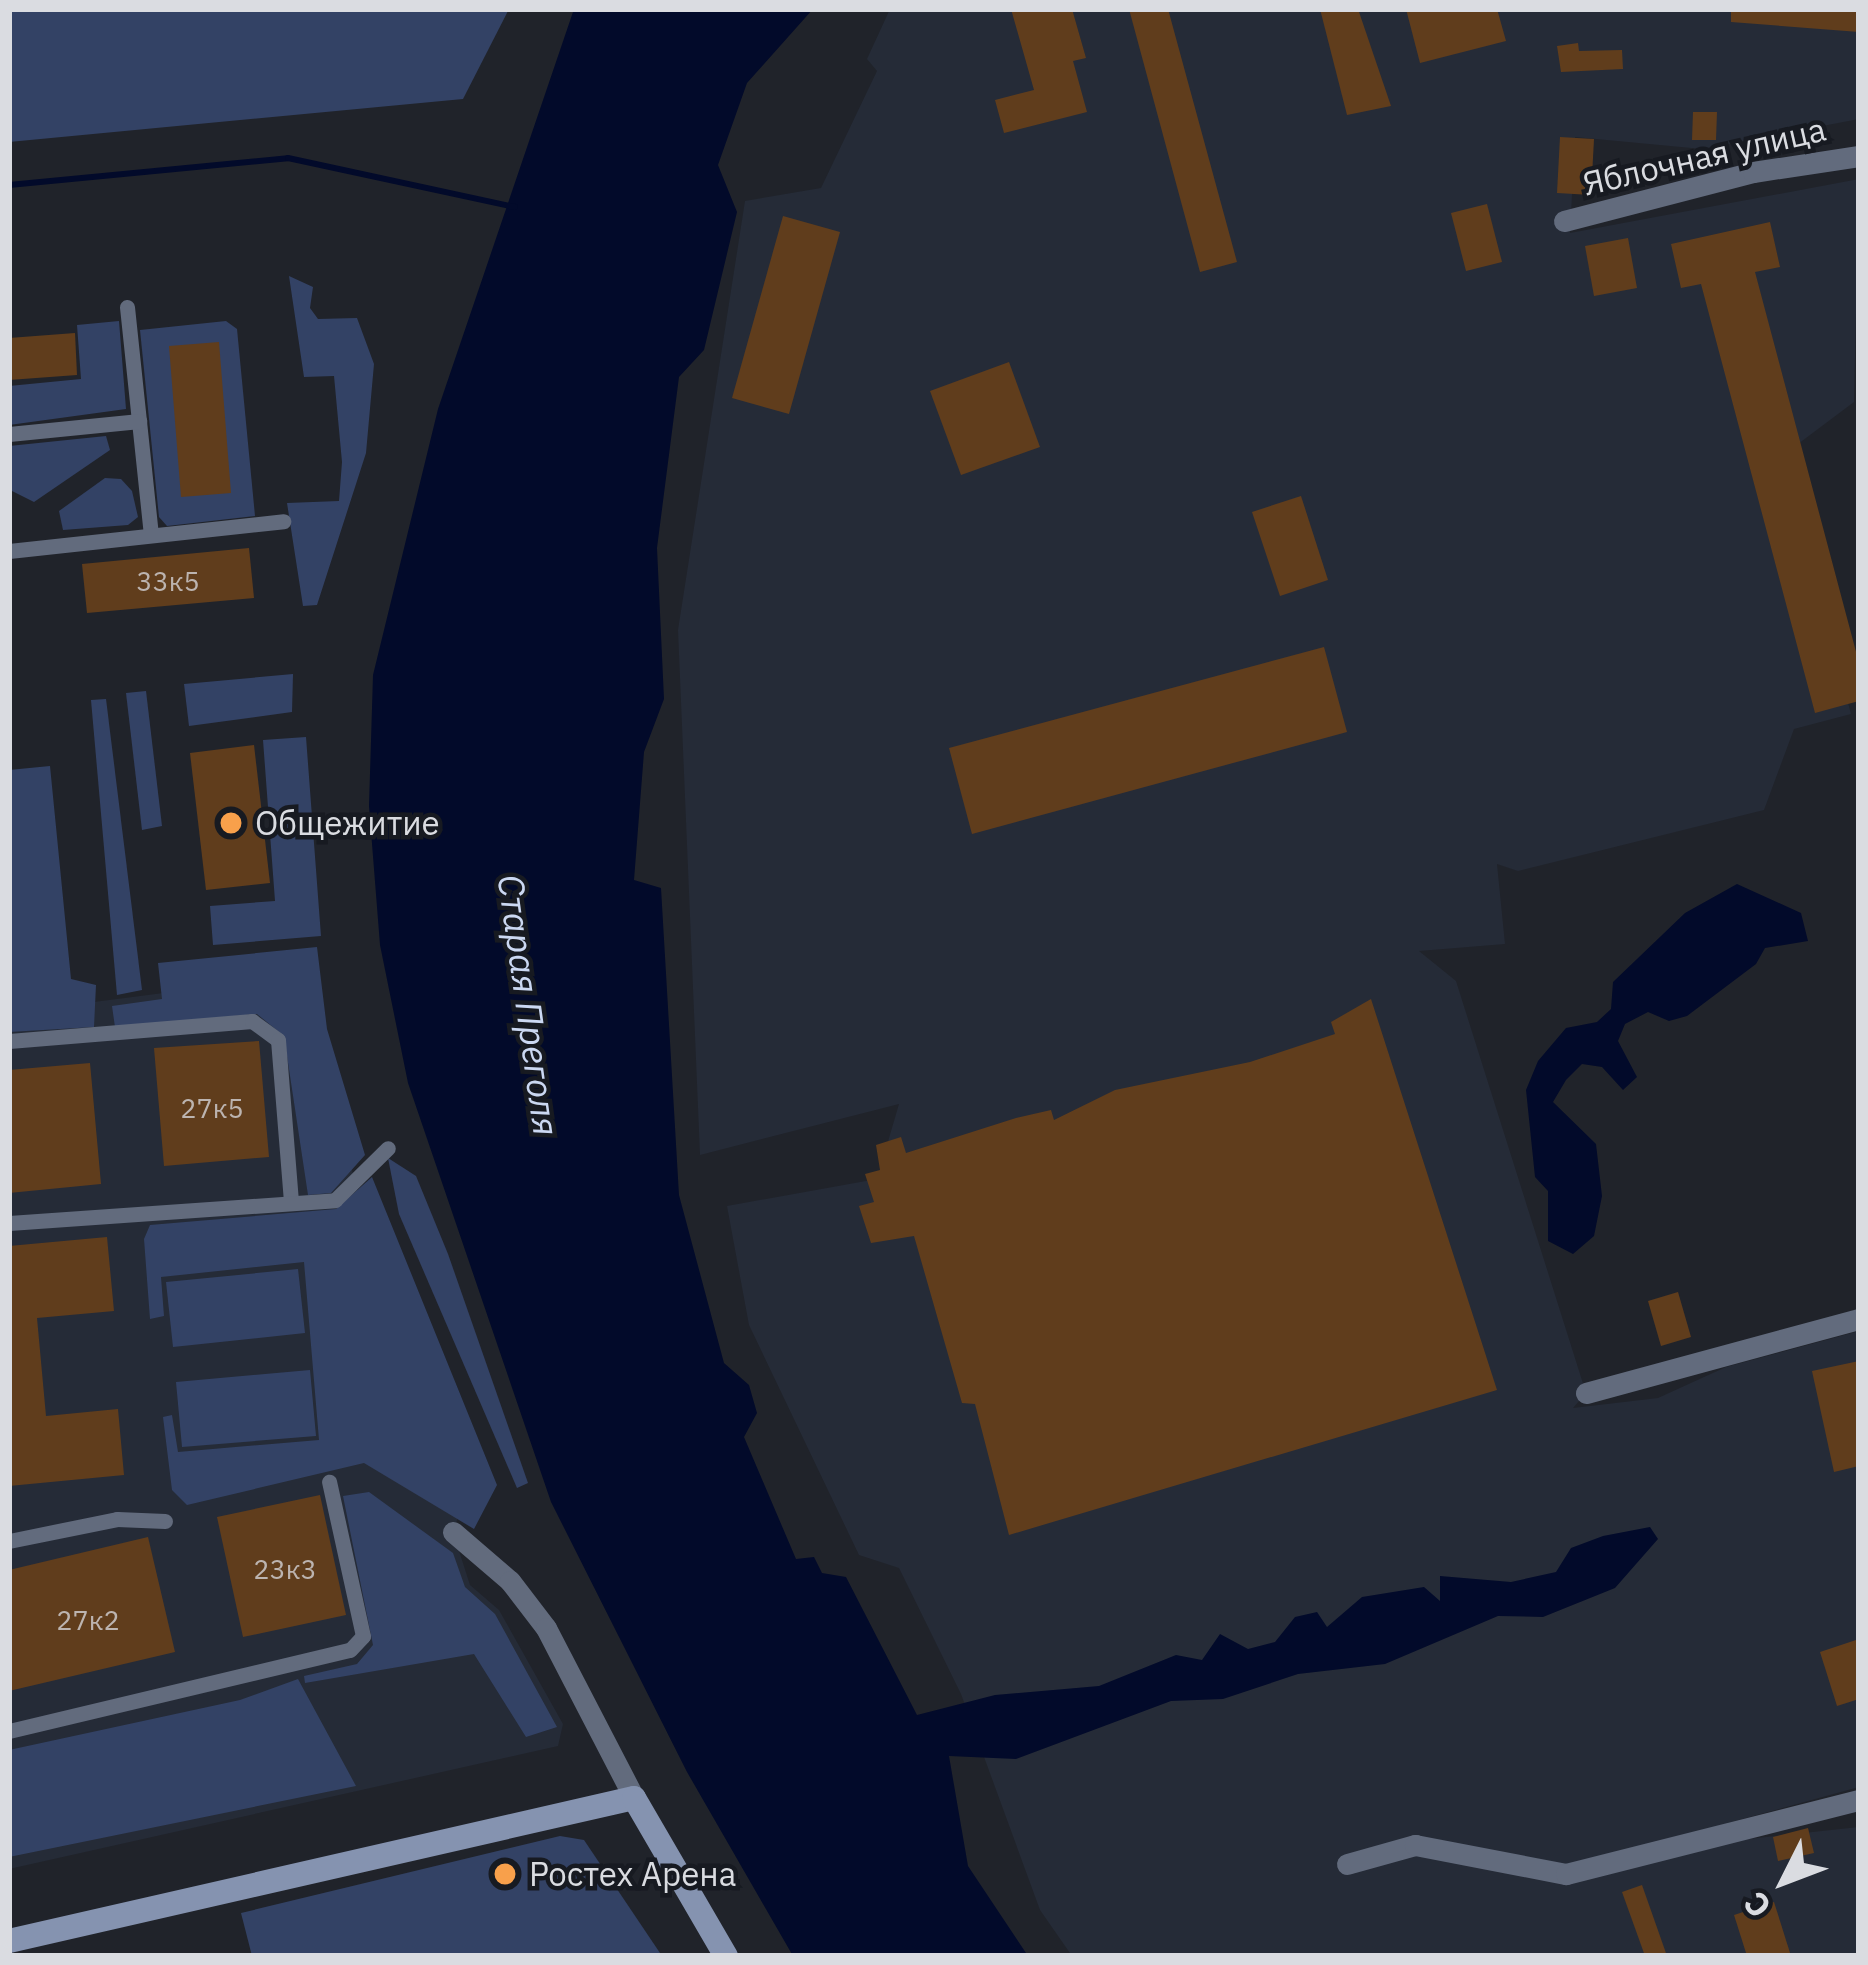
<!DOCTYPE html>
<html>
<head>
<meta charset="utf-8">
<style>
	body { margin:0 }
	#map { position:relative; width:1868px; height:1965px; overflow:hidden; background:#20232a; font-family:"IBM Plex Sans",sans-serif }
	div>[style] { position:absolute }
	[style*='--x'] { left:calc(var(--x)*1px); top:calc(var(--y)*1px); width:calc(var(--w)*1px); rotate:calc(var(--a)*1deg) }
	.built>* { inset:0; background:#252b37 }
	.green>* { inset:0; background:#334265 }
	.water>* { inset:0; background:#020a2a }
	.stream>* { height:6px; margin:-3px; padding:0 3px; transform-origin:3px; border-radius:3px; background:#020a2a }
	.building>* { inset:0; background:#603d1c }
	.pedestrian>* { height:15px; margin:-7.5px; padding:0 7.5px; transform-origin:7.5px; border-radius:7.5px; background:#626b7d }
	.minor>* { height:21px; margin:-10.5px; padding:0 10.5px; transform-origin:10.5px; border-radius:10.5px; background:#626b7d }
	.secondary>* { height:24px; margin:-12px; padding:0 12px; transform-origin:12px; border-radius:12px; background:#8593b0 }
	.dots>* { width:33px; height:33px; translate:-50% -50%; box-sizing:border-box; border:6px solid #171a21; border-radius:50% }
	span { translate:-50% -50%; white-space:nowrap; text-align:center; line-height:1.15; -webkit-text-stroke:9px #171a21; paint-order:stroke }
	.number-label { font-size:27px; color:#bcb4b0 }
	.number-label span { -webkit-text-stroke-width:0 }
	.street-label { font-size:33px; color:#dadce1 }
	.poi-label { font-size:33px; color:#dadce1 }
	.left { translate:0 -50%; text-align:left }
	.water-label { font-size:36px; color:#cbd8f2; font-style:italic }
	.frame { position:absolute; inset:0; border:12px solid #dadce1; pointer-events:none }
	.north { position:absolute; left:1724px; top:1821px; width:120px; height:120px; -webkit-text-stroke:9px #171a21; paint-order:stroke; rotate:228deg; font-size:33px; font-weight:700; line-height:48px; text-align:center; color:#dadce1 }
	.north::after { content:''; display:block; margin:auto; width:42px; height:54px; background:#dadce1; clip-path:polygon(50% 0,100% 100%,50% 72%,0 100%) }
</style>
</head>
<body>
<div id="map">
	<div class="built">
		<i style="clip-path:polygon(890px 9px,1859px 9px,1859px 119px,1702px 149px,1575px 137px,1570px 233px,1859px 179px,1854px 402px,1782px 456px,1851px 714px,1794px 729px,1764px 810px,1518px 871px,1497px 864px,1505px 944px,1419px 951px,1456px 981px,1586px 1393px,1573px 1408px,1658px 1398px,1726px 1367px,1859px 1331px,1859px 1787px,1728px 1823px,1748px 1839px,1859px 1827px,1859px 1956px,1072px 1956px,1040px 1910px,961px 1694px,899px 1568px,859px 1555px,749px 1325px,727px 1206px,877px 1179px,899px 1104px,700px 1155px,678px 630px,745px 201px,821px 188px,877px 71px,867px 59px)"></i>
		<i style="clip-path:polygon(310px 974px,324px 1071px,372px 1241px,462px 1505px,453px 1532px,470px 1585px,499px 1610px,563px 1724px,558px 1746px,9px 1869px,9px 1013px)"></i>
	</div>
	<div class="green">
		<i style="clip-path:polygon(9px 9px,509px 9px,463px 99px,9px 142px)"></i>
		<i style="clip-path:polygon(289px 276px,313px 287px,310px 308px,318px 319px,357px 318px,374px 364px,366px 453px,317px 605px,303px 606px,287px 503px,339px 501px,342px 462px,334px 376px,304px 377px)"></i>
		<i style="clip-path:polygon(119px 321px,126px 409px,9px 425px,9px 386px,81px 379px,77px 325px)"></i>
		<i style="clip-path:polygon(226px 321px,237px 329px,255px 516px,167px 526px,159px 517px,140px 330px)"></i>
		<i style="clip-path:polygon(106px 436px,110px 450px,34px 502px,10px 490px,9px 446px)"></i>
		<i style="clip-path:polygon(105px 478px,121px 479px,132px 491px,138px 517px,128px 525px,63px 530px,59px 511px)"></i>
		<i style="clip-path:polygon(293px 674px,292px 712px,189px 726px,184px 684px)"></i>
		<i style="clip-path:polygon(146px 691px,162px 826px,142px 830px,126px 693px)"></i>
		<i style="clip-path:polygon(106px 699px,142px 990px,117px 995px,91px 700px)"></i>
		<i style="clip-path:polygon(306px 737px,321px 936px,213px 945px,210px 906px,275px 901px,263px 740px)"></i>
		<i style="clip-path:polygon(50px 766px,71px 979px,96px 985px,94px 1027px,9px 1032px,9px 770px)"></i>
		<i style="clip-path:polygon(317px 947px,327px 1029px,365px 1155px,331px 1193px,308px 1195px,284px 1036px,257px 1014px,115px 1027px,112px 1006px,162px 999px,158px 963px)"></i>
		<i style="clip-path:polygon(388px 1158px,416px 1176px,448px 1254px,528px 1483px,517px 1488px,399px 1214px)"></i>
		<i style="clip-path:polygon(372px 1177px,497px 1485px,474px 1529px,364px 1463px,187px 1505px,172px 1490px,163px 1417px,172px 1415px,178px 1452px,319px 1440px,304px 1262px,161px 1277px,164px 1316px,150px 1319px,144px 1239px,150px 1225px,336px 1209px)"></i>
		<i style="clip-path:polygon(298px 1269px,305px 1333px,173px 1347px,166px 1282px)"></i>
		<i style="clip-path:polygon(310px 1370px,316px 1436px,182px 1447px,176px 1382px)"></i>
		<i style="clip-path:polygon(369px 1492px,453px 1553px,465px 1587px,495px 1614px,557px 1727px,526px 1737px,474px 1654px,305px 1683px,304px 1676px,357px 1664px,373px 1645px,343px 1496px)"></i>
		<i style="clip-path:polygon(298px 1679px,356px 1786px,9px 1857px,9px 1750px,240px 1700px)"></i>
		<i style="clip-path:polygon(560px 1836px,584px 1840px,662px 1956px,252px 1956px,241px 1913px)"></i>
	</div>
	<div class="water">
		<i style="clip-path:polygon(574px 9px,813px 9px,747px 83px,718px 165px,737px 212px,704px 350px,679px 377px,657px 548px,664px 699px,644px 752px,634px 880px,661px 888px,679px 1195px,724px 1363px,749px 1385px,757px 1413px,744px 1437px,796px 1559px,814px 1557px,822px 1573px,846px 1577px,917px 1715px,995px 1695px,1099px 1686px,1176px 1655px,1202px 1660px,1220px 1634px,1248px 1649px,1275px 1642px,1295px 1617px,1317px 1612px,1327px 1627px,1362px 1597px,1424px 1587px,1440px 1601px,1440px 1576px,1511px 1582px,1556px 1572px,1571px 1548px,1603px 1536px,1650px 1527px,1658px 1539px,1615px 1588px,1543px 1617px,1498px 1616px,1385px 1664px,1298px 1674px,1223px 1699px,1171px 1701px,1016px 1759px,949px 1756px,968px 1866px,1028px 1956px,793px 1956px,687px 1772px,551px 1502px,408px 1083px,380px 945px,369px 806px,373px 675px,438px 409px)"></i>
		<i style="clip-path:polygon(1737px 884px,1801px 913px,1808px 941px,1765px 948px,1756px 964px,1687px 1016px,1669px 1021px,1648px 1012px,1625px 1024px,1618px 1041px,1637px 1077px,1623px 1090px,1602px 1067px,1582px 1064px,1566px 1080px,1553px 1102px,1596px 1144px,1602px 1196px,1594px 1236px,1573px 1254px,1548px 1241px,1548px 1191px,1535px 1177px,1526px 1090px,1538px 1061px,1566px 1028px,1597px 1022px,1611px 1009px,1613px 982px,1685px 913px)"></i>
	</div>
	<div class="stream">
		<i style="--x:9;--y:185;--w:280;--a:-5.5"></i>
		<i style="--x:288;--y:158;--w:232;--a:12.2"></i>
	</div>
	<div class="building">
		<i style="clip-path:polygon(1011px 9px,1072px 9px,1086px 58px,1073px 61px,1087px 112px,1004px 133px,995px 100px,1034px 90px)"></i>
		<i style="clip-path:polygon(1129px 9px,1168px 9px,1237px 262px,1200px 272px)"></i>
		<i style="clip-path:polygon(1320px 9px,1358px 9px,1391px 106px,1347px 115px)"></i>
		<i style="clip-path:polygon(1406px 9px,1497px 9px,1506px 41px,1420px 63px)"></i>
		<i style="clip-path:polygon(1731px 9px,1859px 9px,1859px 32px,1731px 22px)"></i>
		<i style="clip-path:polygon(1578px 43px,1579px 51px,1622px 50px,1623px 69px,1561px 72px,1557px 46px)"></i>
		<i style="clip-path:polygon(1693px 112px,1717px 112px,1716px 140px,1692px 140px)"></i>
		<i style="clip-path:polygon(1560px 137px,1594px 139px,1591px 195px,1557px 193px)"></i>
		<i style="clip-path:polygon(1487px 204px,1502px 262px,1466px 271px,1451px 213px)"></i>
		<i style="clip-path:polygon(783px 216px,840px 232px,789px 414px,732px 398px)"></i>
		<i style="clip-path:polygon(1770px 222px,1780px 267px,1755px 272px,1859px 663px,1859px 701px,1815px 713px,1701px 284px,1681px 288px,1671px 244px)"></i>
		<i style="clip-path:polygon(1628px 238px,1637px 288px,1594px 296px,1585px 246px)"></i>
		<i style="clip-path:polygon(75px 333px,77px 375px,9px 380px,9px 338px)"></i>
		<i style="clip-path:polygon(219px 342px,231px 493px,181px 497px,169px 346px)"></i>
		<i style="clip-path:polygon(1009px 362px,1040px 447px,961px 475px,930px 391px)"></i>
		<i style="clip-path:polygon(1301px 496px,1328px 580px,1280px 596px,1252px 512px)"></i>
		<i style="clip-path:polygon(249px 548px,254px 598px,87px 613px,82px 564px)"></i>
		<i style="clip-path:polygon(1324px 647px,1347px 732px,972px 834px,949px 748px)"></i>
		<i style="clip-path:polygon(254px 745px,270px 883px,206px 890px,190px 753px)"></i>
		<i style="clip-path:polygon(1371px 999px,1497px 1390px,1009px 1535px,975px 1404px,962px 1403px,914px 1236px,871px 1243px,859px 1206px,874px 1202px,865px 1174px,880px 1170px,876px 1145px,901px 1137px,906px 1153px,1016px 1118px,1051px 1110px,1054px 1120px,1115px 1090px,1250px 1062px,1335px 1034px,1331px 1022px)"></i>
		<i style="clip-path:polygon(259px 1041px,269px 1157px,164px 1166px,154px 1048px)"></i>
		<i style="clip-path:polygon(90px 1063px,101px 1184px,9px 1193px,9px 1070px)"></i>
		<i style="clip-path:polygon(107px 1237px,114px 1311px,37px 1318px,46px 1416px,118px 1409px,124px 1475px,9px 1486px,9px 1246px)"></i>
		<i style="clip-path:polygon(1678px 1292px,1691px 1337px,1661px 1346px,1648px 1301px)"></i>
		<i style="clip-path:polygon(1859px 1361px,1859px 1466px,1834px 1472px,1812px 1371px)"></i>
		<i style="clip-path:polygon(320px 1495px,346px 1615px,243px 1637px,217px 1517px)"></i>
		<i style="clip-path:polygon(148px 1537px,175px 1652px,9px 1691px,9px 1570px)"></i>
		<i style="clip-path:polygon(1859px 1639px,1859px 1699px,1837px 1706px,1820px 1652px)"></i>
		<i style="clip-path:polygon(1808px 1828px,1814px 1853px,1778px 1861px,1773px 1837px)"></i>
		<i style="clip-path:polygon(1642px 1885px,1667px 1956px,1645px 1956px,1622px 1892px)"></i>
		<i style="clip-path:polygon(1774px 1902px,1791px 1956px,1747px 1956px,1734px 1915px)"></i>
	</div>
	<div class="pedestrian">
		<i style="--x:127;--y:307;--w:229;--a:84"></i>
		<i style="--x:9;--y:434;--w:131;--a:-5.7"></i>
		<i style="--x:9;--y:551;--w:276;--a:-6.2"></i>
		<i style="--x:9;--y:1041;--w:244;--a:-4.7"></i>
		<i style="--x:252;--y:1021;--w:32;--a:36"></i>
		<i style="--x:278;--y:1040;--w:163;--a:85.4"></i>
		<i style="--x:9;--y:1223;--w:327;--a:-4"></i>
		<i style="--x:335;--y:1200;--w:74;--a:-44.5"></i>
		<i style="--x:9;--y:1541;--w:110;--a:-11.5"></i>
		<i style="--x:117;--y:1519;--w:48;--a:2.4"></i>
		<i style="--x:9;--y:1731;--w:350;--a:-13.4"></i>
		<i style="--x:350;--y:1650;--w:19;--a:-47"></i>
		<i style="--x:363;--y:1636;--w:158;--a:-102.4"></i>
	</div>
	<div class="minor">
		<i style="--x:1564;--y:221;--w:195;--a:-14.5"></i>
		<i style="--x:1753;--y:172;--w:107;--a:-8.6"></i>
		<i style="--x:1586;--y:1393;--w:283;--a:-15.2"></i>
		<i style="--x:453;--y:1532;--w:75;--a:40.7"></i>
		<i style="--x:510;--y:1581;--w:59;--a:52.5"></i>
		<i style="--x:546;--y:1628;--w:191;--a:62.6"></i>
		<i style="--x:1347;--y:1864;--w:71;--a:-15.6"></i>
		<i style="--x:1415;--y:1845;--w:154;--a:10.9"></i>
		<i style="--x:1566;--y:1874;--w:302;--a:-14.2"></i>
	</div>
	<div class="secondary">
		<i style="--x:9;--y:1941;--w:641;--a:-12.89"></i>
		<i style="--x:634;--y:1798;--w:183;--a:59.8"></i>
	</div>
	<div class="dots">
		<i style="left:231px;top:823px;background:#f8a04b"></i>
		<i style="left:505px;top:1874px;background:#f8a04b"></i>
	</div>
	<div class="number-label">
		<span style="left:168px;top:581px">33к5</span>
		<span style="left:212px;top:1108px">27к5</span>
		<span style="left:285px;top:1569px">23к3</span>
		<span style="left:88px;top:1620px">27к2</span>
	</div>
	<div class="street-label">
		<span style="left:1704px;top:156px;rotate:-13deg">Яблочная улица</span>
	</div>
	<div class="poi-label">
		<span class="left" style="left:255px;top:823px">Общежитие</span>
		<span class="left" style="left:529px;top:1874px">Ростех Арена</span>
	</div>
	<div class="water-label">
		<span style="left:529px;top:1005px;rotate:82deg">Старая Преголя</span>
	</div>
	<div class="frame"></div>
	<div class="north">С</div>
</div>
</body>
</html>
